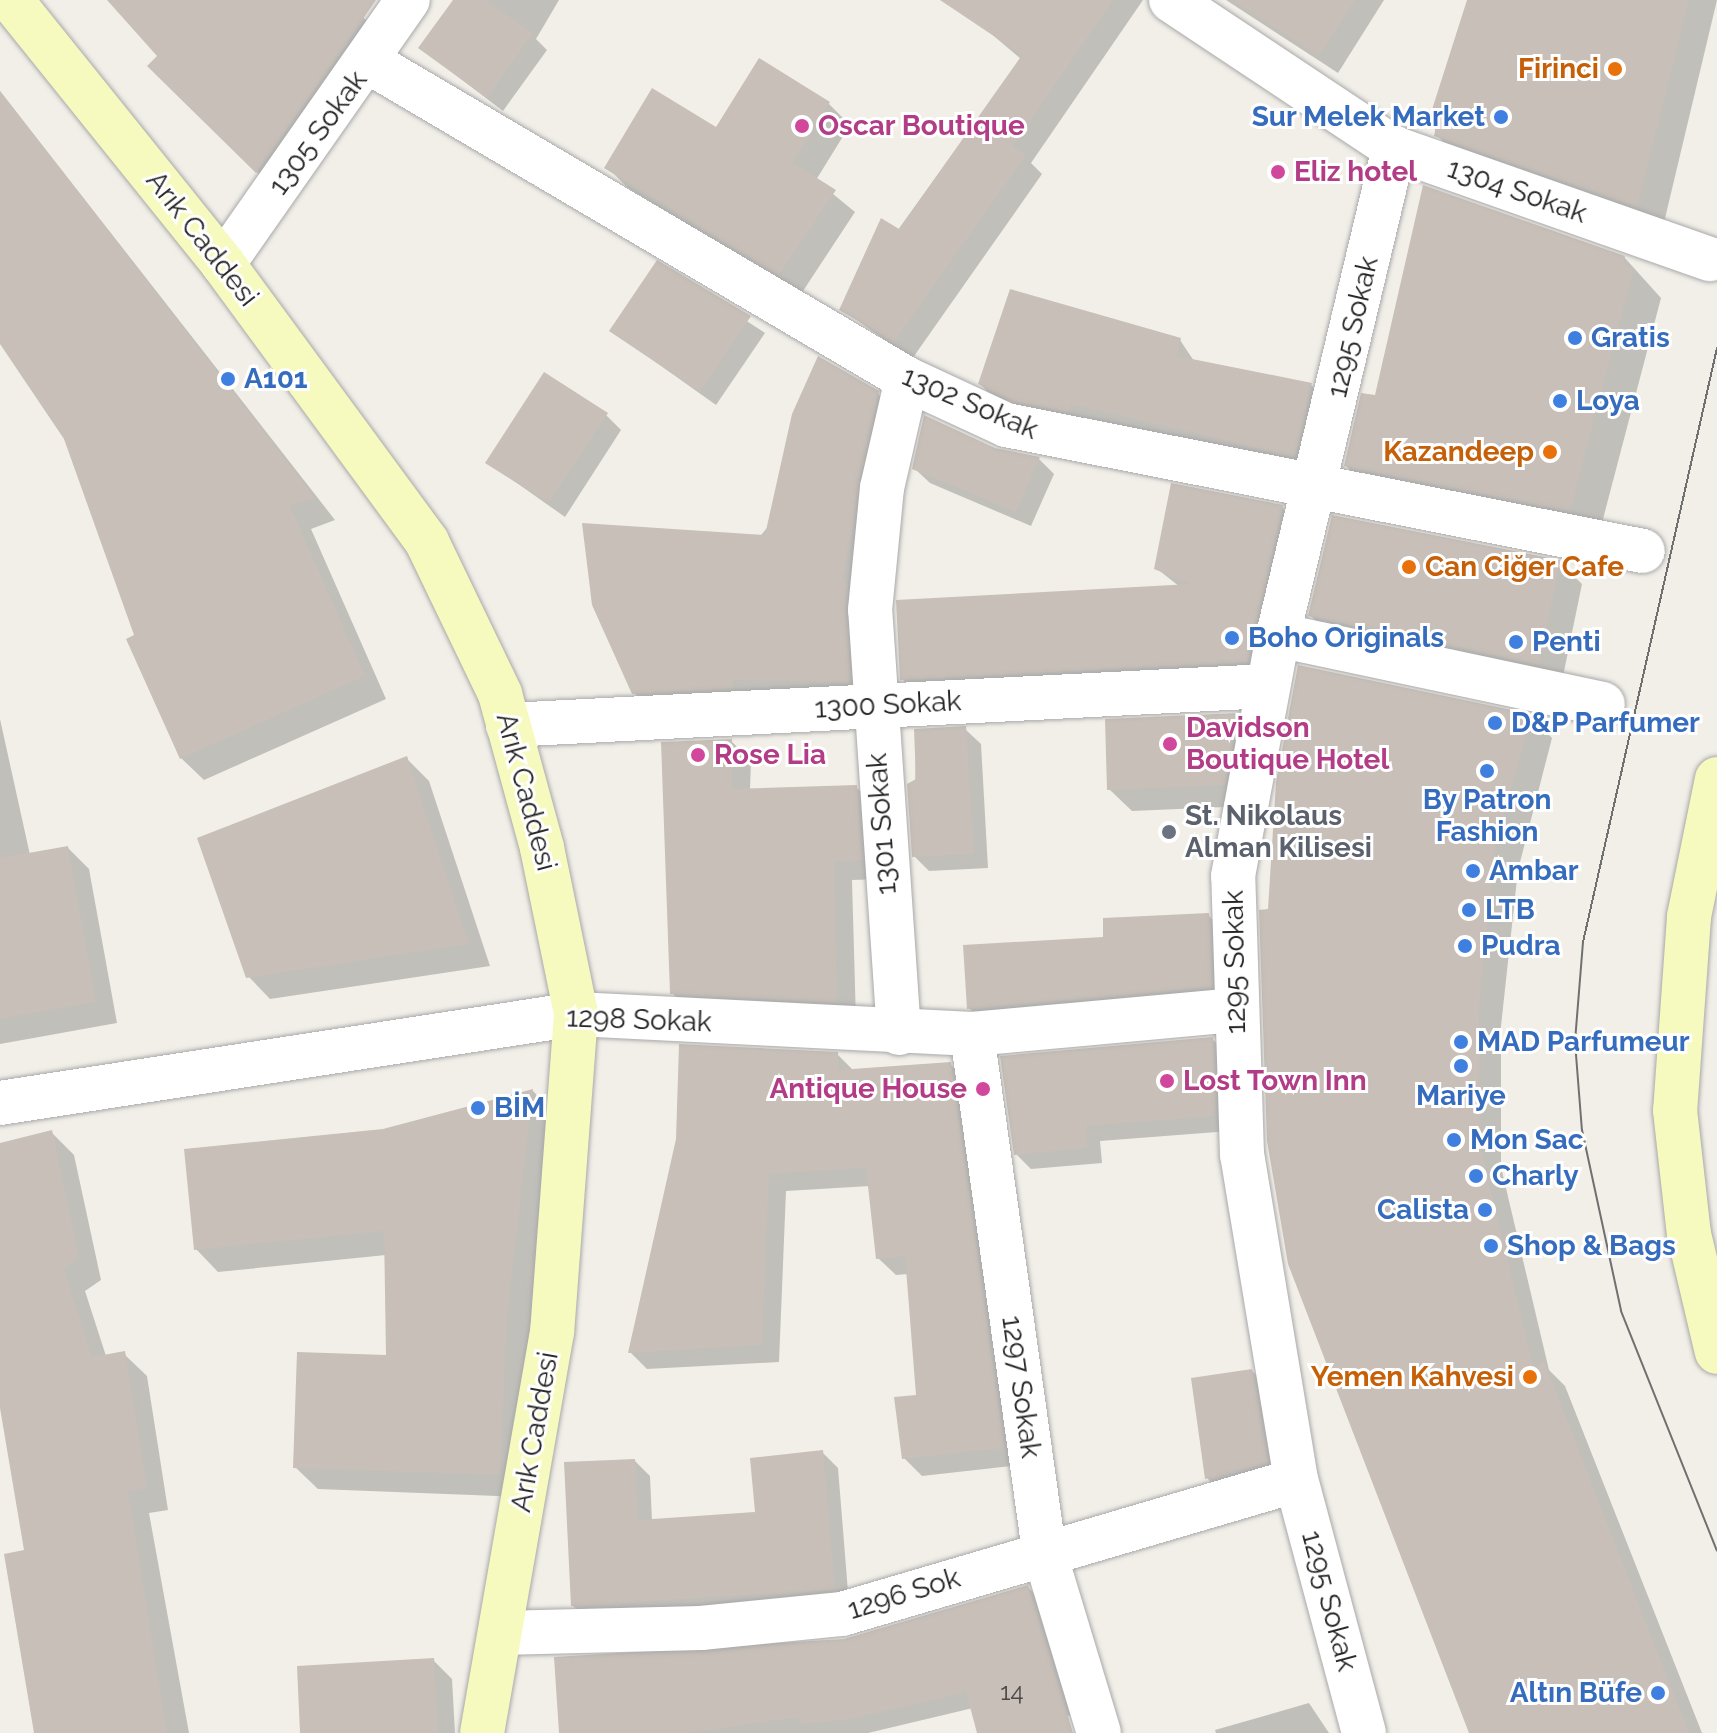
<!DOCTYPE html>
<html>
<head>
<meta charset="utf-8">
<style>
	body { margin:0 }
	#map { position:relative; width:1717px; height:1733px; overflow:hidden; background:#f2efe9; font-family:Raleway,sans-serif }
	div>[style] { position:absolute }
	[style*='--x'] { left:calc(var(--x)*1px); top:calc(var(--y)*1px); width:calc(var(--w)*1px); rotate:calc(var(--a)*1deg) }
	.shadow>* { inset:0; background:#0003 }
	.building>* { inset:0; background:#c7bfb8 }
	.roads { filter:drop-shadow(0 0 2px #a9a9a9) drop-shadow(0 0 2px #a9a9a9) }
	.street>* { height:44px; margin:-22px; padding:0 22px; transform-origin:22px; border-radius:22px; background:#fff }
	.secondary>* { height:44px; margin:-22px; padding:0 22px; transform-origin:22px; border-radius:22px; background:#f7fabf }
	.tram>* { height:2px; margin:-1px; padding:0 1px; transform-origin:1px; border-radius:1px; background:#707070 }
	.dots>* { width:22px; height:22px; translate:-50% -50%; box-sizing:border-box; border:4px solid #fff; border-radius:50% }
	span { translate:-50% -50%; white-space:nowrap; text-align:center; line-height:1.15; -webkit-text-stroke:6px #fff; paint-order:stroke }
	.number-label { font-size:24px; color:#4b4948 }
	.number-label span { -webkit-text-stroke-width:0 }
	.food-label { font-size:28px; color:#c56008; font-weight:700 }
	.right { translate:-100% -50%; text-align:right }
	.left { translate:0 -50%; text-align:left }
	.shop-label { font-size:28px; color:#366cbe; font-weight:700 }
	.hotel-label { font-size:28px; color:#b23c85; font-weight:700 }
	.street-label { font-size:28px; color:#222 }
	.worship-label { font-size:28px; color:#5b616d; font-weight:700 }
</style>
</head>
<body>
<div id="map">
	<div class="shadow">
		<i style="clip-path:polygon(109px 0,344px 0,380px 33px,272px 187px,149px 66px,160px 56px)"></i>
		<i style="clip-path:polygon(455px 0,559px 0,536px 39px,547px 50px,503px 111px,420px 48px)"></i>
		<i style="clip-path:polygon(999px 0,1143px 0,1031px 163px,1042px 174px,912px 359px,841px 309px,1021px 59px,982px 26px)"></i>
		<i style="clip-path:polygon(1226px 0,1384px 0,1338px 73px)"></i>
		<i style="clip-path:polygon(1469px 0,1717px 0,1662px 231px,1462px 161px,1437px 135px,1431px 119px)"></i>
		<i style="clip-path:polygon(0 91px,335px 520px,311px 529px,386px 699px,204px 780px,181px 758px,65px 438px,0 340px)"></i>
		<i style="clip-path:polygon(829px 104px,850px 125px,816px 180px,855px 212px,801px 294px,628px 188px,607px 167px,717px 130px)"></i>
		<i style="clip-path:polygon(1624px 257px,1661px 298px,1598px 538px,1375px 494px,1346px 466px,1376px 398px)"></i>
		<i style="clip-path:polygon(657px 263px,765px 333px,716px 405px,612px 331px)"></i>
		<i style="clip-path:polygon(1180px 340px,1194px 361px,1311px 385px,1327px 400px,1310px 471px,1086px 418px,1083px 426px,995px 399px,980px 384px)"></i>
		<i style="clip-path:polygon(877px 393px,896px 411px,867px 700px,652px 711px,633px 692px)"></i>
		<i style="clip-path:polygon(606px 415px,621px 430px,565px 517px,487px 462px)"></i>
		<i style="clip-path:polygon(995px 450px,1039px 459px,1054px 474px,1031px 526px,930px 483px,914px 468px)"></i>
		<i style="clip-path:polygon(1282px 507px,1297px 522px,1261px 676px,916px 693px,902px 679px,1180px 587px,1156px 568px)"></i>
		<i style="clip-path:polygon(1559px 562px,1582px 584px,1561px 686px,1333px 638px,1310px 615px)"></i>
		<i style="clip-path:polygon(1237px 715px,1260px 737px,1247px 806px,1132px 811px,1109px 789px)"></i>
		<i style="clip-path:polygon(1530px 716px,1552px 738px,1518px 870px,1501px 1026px,1501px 1167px,1549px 1370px,1565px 1386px,1702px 1733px,1472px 1733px,1270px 911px)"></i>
		<i style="clip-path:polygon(0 719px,30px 855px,68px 848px,89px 869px,117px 1023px,0 1044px)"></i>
		<i style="clip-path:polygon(965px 729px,981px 744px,988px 868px,929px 871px,914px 856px,916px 731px)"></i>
		<i style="clip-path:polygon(731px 741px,751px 760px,750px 790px,856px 787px,876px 807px,881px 879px,852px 880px,856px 1021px,692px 1012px,672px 993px)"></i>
		<i style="clip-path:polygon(407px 759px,429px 781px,490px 966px,270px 999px,248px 976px)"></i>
		<i style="clip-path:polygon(1208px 915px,1224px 930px,1226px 1002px,984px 1023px,969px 1008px,1105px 939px)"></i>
		<i style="clip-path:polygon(1212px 1039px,1228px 1054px,1230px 1131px,1100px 1141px,1102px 1163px,1031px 1169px,1016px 1154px)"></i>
		<i style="clip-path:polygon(837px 1054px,854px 1071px,950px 1064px,968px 1082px,1021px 1465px,922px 1476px,904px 1458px,918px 1397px,908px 1274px,896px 1275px,878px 1258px,870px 1186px,786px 1191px,779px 1362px,647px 1369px,630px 1352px)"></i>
		<i style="clip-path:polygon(533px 1091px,555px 1114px,522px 1497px,318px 1489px,295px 1467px,388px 1357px,386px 1255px,218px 1272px,196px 1249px,383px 1131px)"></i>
		<i style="clip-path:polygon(51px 1132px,74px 1155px,101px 1280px,85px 1291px,106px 1356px,124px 1354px,147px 1376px,168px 1510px,149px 1513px,189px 1733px,39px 1733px,26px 1552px,0 1396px,0 1145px)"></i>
		<i style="clip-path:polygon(1252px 1371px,1267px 1386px,1282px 1477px,1222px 1493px,1207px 1478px)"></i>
		<i style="clip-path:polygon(822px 1452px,838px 1468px,849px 1604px,588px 1621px,572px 1605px,635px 1461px,650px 1476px,652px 1521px,757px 1514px)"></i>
		<i style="clip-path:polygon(1028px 1587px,1042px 1602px,1077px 1715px,988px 1723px,973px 1708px,868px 1733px,561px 1733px)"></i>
		<i style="clip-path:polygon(433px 1660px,452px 1679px,455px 1733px,302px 1733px)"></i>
		<i style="clip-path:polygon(1309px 1703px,1329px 1733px,1216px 1733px,1215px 1730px)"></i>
	</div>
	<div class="building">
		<i style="clip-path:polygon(107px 0,376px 0,256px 173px,147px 66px,157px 56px)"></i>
		<i style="clip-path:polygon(453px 0,485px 0,533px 33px,487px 98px,418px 48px)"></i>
		<i style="clip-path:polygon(940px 0,1113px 0,1013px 146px,1026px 155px,894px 342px,839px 310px,881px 218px,899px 229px,1022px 55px)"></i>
		<i style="clip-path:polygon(1232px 0,1355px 0,1319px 56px)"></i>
		<i style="clip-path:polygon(1467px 0,1689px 0,1637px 207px,1434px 136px,1437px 122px,1429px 119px)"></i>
		<i style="clip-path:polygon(759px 58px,830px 102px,793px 163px,836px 190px,779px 275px,604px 168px,652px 88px,716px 127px)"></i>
		<i style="clip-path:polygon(0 91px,315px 498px,290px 506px,365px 676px,180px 759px,126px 639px,134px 635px,64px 439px,0 344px)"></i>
		<i style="clip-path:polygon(1423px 185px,1625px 256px,1623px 264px,1634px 268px,1570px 511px,1344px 466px,1361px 393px,1375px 395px)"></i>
		<i style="clip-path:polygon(657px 260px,751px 316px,700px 392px,609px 331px)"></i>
		<i style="clip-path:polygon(1010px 289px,1181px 338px,1177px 356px,1312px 383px,1295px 457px,1071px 404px,1068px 412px,1014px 401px,978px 384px)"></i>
		<i style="clip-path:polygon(818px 356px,879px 391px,842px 580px,848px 581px,850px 682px,733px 680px,733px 688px,632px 694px,592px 605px,582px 523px,765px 535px,792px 414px)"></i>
		<i style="clip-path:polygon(544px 372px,608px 413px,549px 503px,485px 463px)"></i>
		<i style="clip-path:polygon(924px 415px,995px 448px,1040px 457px,1016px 512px,912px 469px)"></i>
		<i style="clip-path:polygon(1171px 483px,1283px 505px,1248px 662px,900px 680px,896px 600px,1191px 584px,1154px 569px)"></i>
		<i style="clip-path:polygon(1332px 515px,1560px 560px,1539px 665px,1308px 616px)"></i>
		<i style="clip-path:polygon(1298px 665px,1531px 714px,1496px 847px,1479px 1003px,1480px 1144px,1533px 1366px,1544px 1361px,1689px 1733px,1469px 1733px,1288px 1264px,1267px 1141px,1259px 910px,1268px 909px,1276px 782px)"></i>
		<i style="clip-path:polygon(1238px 713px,1225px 785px,1107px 790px,1105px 719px)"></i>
		<i style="clip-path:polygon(966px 726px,974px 854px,912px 857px,907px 784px,916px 779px,914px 729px)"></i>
		<i style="clip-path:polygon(732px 739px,732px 789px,857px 785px,862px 860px,834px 862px,837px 1002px,670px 994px,661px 742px)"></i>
		<i style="clip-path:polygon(407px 756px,469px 944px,246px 978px,197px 838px)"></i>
		<i style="clip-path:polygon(68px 846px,96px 1002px,0 1019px,0 858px)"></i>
		<i style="clip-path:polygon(1209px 913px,1212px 987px,967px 1009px,963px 945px,1103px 937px,1103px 918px)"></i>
		<i style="clip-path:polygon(1213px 1037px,1216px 1116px,1086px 1126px,1087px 1148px,1014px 1155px,1000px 1056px)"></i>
		<i style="clip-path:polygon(679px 1044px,838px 1052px,838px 1070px,951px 1062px,1004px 1448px,902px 1459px,894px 1397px,916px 1395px,905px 1256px,876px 1259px,866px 1168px,769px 1174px,762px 1345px,628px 1353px,676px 1139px)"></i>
		<i style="clip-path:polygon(533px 1089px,507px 1318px,500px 1475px,293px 1468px,297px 1352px,386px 1355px,384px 1231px,194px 1250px,184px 1149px,383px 1129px)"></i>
		<i style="clip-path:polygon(52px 1130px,79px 1257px,64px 1269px,92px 1357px,125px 1351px,147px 1488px,128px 1491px,167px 1733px,34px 1733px,4px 1554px,24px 1550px,0 1408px,0 1143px)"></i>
		<i style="clip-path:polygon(1252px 1369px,1268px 1462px,1205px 1479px,1191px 1378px)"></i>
		<i style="clip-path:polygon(823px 1450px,835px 1590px,571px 1606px,564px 1462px,635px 1459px,638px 1520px,755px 1512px,750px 1458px)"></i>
		<i style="clip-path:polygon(1028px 1585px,1073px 1733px,977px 1733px,966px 1692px,851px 1719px,799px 1724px,799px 1717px,687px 1733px,559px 1733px,554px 1657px,844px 1639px)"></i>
		<i style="clip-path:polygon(434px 1658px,438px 1733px,300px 1733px,297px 1666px)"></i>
	</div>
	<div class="roads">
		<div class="street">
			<i style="--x:1171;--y:0;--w:268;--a:33.6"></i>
			<i style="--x:1394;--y:148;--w:335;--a:19.4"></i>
			<i style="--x:369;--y:62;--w:624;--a:30.51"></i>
			<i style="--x:907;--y:379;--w:109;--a:24.9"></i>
			<i style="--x:1006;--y:425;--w:649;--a:11.19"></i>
			<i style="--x:223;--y:264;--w:322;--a:-55"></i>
			<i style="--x:1278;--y:635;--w:332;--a:12"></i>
			<i style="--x:508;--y:725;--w:760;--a:-2.94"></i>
			<i style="--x:899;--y:1033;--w:424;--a:-93.9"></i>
			<i style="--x:870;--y:610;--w:123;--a:-84.4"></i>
			<i style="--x:882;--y:488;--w:112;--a:-77.1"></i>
			<i style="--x:972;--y:1034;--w:522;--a:82.07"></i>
			<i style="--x:1044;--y:1551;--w:190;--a:73.2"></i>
			<i style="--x:0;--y:1103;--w:583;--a:-8.78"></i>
			<i style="--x:576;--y:1014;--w:397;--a:2.9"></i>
			<i style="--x:972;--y:1034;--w:263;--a:-5.2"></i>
			<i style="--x:500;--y:1633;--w:201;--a:-1.4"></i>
			<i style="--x:701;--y:1628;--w:142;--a:-5.7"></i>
			<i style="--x:842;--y:1614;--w:473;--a:-16.4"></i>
			<i style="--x:1364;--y:1733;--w:262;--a:-105"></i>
			<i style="--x:1296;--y:1480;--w:329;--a:-99.4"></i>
			<i style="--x:1242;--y:1155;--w:279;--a:-91.8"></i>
			<i style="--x:1233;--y:876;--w:245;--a:-79.4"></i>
			<i style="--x:1278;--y:635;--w:501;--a:-76.6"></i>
		</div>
		<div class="secondary">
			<i style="--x:11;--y:0;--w:339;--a:51.2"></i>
			<i style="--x:223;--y:264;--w:345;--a:53.7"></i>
			<i style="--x:427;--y:542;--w:169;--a:64.3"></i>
			<i style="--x:500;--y:694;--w:160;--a:74.7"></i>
			<i style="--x:542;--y:848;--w:169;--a:78.4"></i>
			<i style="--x:576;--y:1014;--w:319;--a:94.3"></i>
			<i style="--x:552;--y:1332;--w:407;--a:99.9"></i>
			<i style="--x:1717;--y:779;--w:141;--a:101.5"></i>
			<i style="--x:1689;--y:917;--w:194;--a:94.1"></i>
			<i style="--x:1675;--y:1110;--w:125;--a:83.6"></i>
			<i style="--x:1689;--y:1234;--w:121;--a:76.7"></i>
		</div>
	</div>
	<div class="tram">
		<i style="--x:1717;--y:348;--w:609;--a:102.71"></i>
		<i style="--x:1583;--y:942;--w:100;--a:94.6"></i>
		<i style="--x:1575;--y:1042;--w:88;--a:85.5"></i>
		<i style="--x:1582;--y:1130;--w:185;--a:77.8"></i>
		<i style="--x:1621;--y:1311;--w:258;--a:68.2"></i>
	</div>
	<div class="dots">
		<i style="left:1615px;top:69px;background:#e8710a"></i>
		<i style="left:1501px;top:117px;background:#3f7fe0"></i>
		<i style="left:802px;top:126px;background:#d1479c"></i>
		<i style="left:1278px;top:172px;background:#d1479c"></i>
		<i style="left:1575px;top:338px;background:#3f7fe0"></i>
		<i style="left:228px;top:379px;background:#3f7fe0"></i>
		<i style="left:1560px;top:401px;background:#3f7fe0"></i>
		<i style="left:1550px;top:452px;background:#e8710a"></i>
		<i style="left:1409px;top:567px;background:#e8710a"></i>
		<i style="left:1232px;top:638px;background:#3f7fe0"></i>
		<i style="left:1516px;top:642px;background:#3f7fe0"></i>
		<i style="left:1495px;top:723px;background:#3f7fe0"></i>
		<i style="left:1170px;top:744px;background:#d1479c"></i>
		<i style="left:698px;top:755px;background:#d1479c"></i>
		<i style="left:1487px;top:771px;background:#3f7fe0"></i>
		<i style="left:1169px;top:832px;background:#6b7280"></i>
		<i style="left:1473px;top:871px;background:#3f7fe0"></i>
		<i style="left:1469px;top:910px;background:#3f7fe0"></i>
		<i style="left:1465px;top:946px;background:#3f7fe0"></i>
		<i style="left:1461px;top:1042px;background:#3f7fe0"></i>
		<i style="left:1461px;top:1066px;background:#3f7fe0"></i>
		<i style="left:1167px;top:1081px;background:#d1479c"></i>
		<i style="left:983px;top:1089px;background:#d1479c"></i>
		<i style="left:478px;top:1108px;background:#3f7fe0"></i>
		<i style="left:1454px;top:1140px;background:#3f7fe0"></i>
		<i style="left:1476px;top:1176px;background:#3f7fe0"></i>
		<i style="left:1485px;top:1210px;background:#3f7fe0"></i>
		<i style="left:1491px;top:1246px;background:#3f7fe0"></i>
		<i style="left:1530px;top:1377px;background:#e8710a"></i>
		<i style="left:1658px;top:1693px;background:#3f7fe0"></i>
	</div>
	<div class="number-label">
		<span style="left:1012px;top:1692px">14</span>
	</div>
	<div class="food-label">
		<span class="right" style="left:1599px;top:69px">Firinci</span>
		<span class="right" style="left:1534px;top:452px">Kazandeep</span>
		<span class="left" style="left:1425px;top:567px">Can Ciğer Cafe</span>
		<span class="right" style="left:1514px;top:1377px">Yemen Kahvesi</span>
	</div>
	<div class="shop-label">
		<span class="right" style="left:1485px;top:117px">Sur Melek Market</span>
		<span class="left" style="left:1591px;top:338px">Gratis</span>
		<span class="left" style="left:244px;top:379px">А101</span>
		<span class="left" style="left:1576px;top:401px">Loya</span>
		<span class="left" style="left:1248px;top:638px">Boho Originals</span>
		<span class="left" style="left:1532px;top:642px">Penti</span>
		<span class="left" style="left:1511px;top:723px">D&amp;P Parfumer</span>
		<span style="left:1487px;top:816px">By Patron<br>Fashion</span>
		<span class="left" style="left:1489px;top:871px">Ambar</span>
		<span class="left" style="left:1485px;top:910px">LTB</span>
		<span class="left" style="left:1481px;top:946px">Pudra</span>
		<span class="left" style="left:1477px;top:1042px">MAD Parfumeur</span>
		<span style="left:1461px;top:1096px">Mariye</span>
		<span class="left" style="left:494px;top:1108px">BİM</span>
		<span class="left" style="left:1470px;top:1140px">Mon Sac</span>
		<span class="left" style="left:1492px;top:1176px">Charly</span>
		<span class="right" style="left:1469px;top:1210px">Calista</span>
		<span class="left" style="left:1507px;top:1246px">Shop &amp; Bags</span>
		<span class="right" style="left:1642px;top:1693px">Altın Büfe</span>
	</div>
	<div class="hotel-label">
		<span class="left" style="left:818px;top:126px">Oscar Boutique</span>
		<span class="left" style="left:1294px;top:172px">Eliz hotel</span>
		<span class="left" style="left:1186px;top:744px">Davidson<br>Boutique Hotel</span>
		<span class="left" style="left:714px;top:755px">Rose Lia</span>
		<span class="left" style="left:1183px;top:1081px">Lost Town Inn</span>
		<span class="right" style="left:967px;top:1089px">Antique House</span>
	</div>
	<div class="street-label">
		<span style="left:318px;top:133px;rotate:-54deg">1305 Sokak</span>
		<span style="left:1517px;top:191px;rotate:19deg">1304 Sokak</span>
		<span style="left:202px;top:239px;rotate:52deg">Arık Caddesi</span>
		<span style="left:1353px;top:327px;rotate:-77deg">1295 Sokak</span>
		<span style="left:970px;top:403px;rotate:23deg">1302 Sokak</span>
		<span style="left:888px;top:705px;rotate:-3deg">1300 Sokak</span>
		<span style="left:526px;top:792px;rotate:75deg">Arık Caddesi</span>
		<span style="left:882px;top:824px;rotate:-94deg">1301 Sokak</span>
		<span style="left:1235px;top:962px;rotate:-91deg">1295 Sokak</span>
		<span style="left:639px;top:1020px;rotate:2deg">1298 Sokak</span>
		<span style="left:1021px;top:1387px;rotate:82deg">1297 Sokak</span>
		<span style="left:535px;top:1432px;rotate:-80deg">Arık Caddesi</span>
		<span style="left:904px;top:1594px;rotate:-17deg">1296 Sok</span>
		<span style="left:1329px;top:1601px;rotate:75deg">1295 Sokak</span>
	</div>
	<div class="worship-label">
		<span class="left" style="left:1185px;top:832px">St. Nikolaus<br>Alman Kilisesi</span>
	</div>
</div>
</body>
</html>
